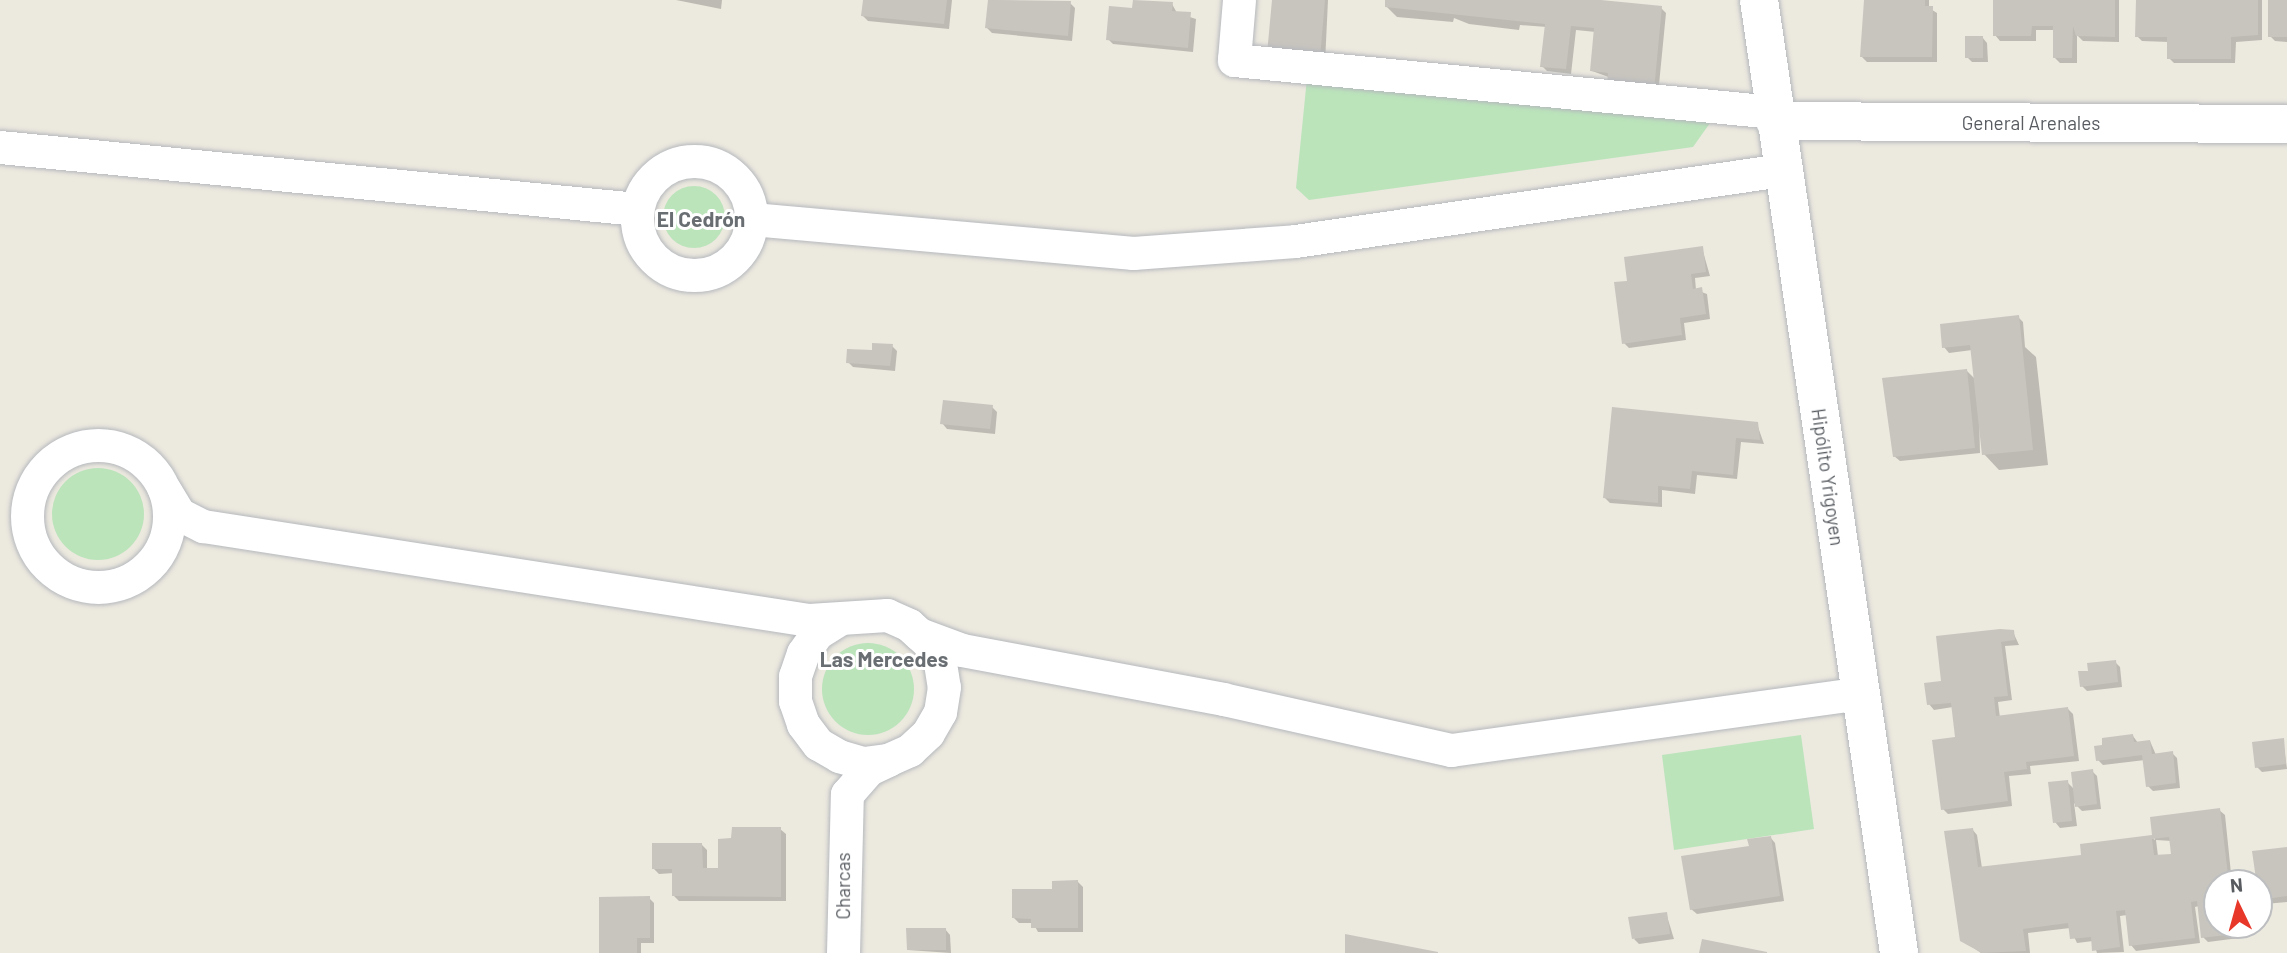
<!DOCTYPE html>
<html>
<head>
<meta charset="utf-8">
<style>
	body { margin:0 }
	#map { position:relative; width:2287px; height:953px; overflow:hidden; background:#ece9df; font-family:Barlow,sans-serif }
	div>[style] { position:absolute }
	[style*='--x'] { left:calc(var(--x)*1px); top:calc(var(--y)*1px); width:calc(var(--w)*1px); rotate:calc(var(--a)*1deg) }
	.green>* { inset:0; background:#bbe4bb }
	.round { border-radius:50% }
	.shadow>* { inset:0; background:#0003 }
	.building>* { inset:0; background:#c8c5bf }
	.roads { filter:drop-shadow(0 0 2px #b5b8bd) drop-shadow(0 0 2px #b5b8bd) }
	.street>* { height:33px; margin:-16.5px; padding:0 16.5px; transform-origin:16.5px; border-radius:16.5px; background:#fff }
	.street>.ring { margin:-16.5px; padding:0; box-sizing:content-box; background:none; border:33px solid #fff; border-radius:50% }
	.secondary>* { height:38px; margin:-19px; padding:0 19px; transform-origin:19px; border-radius:19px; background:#fff }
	span { translate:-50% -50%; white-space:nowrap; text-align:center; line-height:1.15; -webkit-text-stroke:6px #fff; paint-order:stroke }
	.street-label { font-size:19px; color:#585c61 }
	.neighbourhood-label { font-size:21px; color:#696e73; font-weight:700 }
	.north { position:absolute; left:2203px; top:869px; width:70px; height:70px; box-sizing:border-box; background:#fff; border:2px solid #bcbec0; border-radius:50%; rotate:355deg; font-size:19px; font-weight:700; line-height:28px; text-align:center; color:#585c61 }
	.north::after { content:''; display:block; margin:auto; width:24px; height:32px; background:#e7382a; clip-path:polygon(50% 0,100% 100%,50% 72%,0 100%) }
</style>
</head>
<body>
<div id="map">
	<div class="green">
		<i style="clip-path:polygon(1307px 78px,1715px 116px,1693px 147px,1309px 200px,1296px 188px)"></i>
		<i class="round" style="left:663px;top:186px;width:62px;height:62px"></i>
		<i class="round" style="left:52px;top:468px;width:92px;height:92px"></i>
		<i class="round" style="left:822px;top:643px;width:92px;height:92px"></i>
		<i style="clip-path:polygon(1801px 735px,1814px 829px,1674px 850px,1662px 755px)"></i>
	</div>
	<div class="shadow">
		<i style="clip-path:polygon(676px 0,722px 0,721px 9px)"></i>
		<i style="clip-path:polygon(865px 0,952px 0,949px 29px,868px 21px,863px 16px)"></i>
		<i style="clip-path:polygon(990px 0,1070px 3px,1075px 8px,1072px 41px,992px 33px,987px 28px)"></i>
		<i style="clip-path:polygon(1274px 0,1328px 0,1325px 63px)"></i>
		<i style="clip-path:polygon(1387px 0,1585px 0,1661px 8px,1666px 13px,1658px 95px,1592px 71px,1596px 32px,1576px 30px,1571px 74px,1547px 71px,1542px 66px,1547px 27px,1520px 25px,1519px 30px,1469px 24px,1454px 18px,1453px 22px,1397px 17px,1386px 6px)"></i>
		<i style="clip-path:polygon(1865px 0,1929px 0,1929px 8px,1937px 13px,1937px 62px,1867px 62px,1862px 57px)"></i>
		<i style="clip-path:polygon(1995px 0,2119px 0,2119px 42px,2083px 41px,2077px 35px,2077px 63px,2060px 63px,2055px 58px,2055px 30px,2036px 30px,2036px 41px,2000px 41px,1995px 35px)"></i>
		<i style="clip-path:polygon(2137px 0,2262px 0,2262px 40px,2236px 42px,2235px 63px,2174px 63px,2169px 58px,2169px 42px,2142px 41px,2137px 36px)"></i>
		<i style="clip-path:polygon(2287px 0,2287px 42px,2275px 41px,2270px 36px)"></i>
		<i style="clip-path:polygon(1172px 4px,1177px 13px,1196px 19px,1193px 52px,1113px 44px,1108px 39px,1134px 10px)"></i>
		<i style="clip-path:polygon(1982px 37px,1987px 43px,1988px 62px,1972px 62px,1967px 57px)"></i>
		<i style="clip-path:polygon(1702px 248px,1710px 276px,1695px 278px,1696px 290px,1707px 294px,1710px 319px,1684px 323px,1686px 340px,1629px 348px,1624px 343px,1629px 282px)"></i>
		<i style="clip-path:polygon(2018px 317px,2023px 322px,2025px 347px,2036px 357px,2048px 465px,1999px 470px,1984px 454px,1979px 413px,1980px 453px,1900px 461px,1894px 456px,1967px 371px,1975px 379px,1972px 350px,1949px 353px,1944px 347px)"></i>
		<i style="clip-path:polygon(892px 346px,897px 351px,895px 371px,853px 367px,848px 362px)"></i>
		<i style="clip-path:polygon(992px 407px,997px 412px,995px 434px,947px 429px,942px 423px)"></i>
		<i style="clip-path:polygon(1757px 424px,1764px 444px,1741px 442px,1737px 479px,1697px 475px,1695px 494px,1662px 490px,1662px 507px,1610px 503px,1605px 498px)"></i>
		<i style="clip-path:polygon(2013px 632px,2019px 645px,2005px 646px,2012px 700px,1998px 702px,2000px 718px,2068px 709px,2073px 714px,2079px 761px,2030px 766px,2031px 774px,2009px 776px,2012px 806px,1948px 814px,1943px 809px,1957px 739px,1953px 707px,1934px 710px,1929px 704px,1943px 682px)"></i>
		<i style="clip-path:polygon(2115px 662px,2120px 667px,2122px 687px,2087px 691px,2082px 686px,2090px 672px)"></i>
		<i style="clip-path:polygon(2133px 736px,2138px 743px,2150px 741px,2156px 755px,2172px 753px,2177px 758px,2180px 788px,2153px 791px,2148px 786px,2145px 760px,2103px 765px,2098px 760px)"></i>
		<i style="clip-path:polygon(2283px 740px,2287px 769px,2262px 772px,2257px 767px)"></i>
		<i style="clip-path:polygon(2092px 771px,2097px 776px,2101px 809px,2082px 811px,2074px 803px,2077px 826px,2060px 828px,2055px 822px,2067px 782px,2075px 790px)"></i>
		<i style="clip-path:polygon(evenodd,2219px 810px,2225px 815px,2232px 883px,2217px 883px,2217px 925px,2237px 925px,2239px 938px,2208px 942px,2203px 937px,2199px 906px,2195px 907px,2200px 943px,2136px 951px,2131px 945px,2127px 915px,2120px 916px,2124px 952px,2097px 953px,2093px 941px,2077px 943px,2070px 928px,2028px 933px,2030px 953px,1981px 953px,1962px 940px,1972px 829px,1977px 835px,1982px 868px,2082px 856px,2151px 837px,2155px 840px,2152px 818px,2219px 810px,2156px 840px,2172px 841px,2173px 855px,2158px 856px,2156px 840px)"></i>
		<i style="clip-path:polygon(780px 829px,786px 834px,786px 901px,679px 901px,674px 896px,674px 873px,659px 874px,654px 869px,702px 845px,707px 850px,707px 870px,720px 870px)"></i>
		<i style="clip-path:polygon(1770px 837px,1775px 843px,1784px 901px,1697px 914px,1691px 909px)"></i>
		<i style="clip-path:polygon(2287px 848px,2287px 902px,2265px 904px,2260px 899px)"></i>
		<i style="clip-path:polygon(1078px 882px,1083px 887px,1083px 932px,1038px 932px,1033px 923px,1019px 923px,1014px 918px,1054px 891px)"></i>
		<i style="clip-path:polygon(649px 898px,654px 903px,654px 943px,641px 943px,641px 953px,601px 953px)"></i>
		<i style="clip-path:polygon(1666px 913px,1674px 939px,1639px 944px,1634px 939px)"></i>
		<i style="clip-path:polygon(945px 929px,950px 935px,951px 953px,908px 950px)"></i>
	</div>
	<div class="building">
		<i style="clip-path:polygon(863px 0,947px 0,944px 24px,861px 16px)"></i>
		<i style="clip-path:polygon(988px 0,1071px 1px,1068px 36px,985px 28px)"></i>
		<i style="clip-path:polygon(1133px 0,1173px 2px,1172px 11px,1191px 12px,1188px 48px,1106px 40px,1109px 6px,1132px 8px)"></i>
		<i style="clip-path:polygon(1272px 0,1325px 0,1320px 58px,1267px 54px)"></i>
		<i style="clip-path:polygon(1385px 0,1601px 0,1662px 6px,1654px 91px,1607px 86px,1608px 73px,1590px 71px,1594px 28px,1571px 26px,1566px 69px,1540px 67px,1545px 24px,1385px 7px)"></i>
		<i style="clip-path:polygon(1864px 0,1925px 0,1925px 6px,1933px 6px,1932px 57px,1860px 57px)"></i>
		<i style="clip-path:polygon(1993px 0,2115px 0,2115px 37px,2076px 36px,2073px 26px,2072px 58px,2053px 58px,2053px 26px,2032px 26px,2031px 36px,1993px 36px)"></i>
		<i style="clip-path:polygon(2136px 0,2258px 0,2258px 35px,2231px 37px,2231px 59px,2167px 59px,2167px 37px,2135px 37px)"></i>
		<i style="clip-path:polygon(2268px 0,2287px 0,2287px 37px,2268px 37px)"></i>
		<i style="clip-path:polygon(1965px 36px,1983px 36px,1983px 58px,1965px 58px)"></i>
		<i style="clip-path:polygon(1703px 246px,1706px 272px,1691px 274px,1693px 289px,1702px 287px,1706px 314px,1680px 318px,1682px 335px,1622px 344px,1614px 282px,1627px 281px,1624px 257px)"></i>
		<i style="clip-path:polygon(2019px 315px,2033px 450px,1982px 455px,1970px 345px,1942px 348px,1940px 324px)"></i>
		<i style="clip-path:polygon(872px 343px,893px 344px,890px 366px,846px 363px,847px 349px,872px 350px)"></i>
		<i style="clip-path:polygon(1967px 369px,1975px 448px,1893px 457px,1882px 378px)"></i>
		<i style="clip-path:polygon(943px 400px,993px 405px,990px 429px,940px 424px)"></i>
		<i style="clip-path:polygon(1612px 407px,1758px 422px,1760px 440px,1736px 438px,1733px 475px,1692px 471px,1690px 489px,1658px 486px,1658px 503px,1603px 498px)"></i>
		<i style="clip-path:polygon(2000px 629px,2014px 630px,2015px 640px,2001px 642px,2008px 696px,1994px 697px,1996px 716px,2068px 707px,2074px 756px,2026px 762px,2027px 769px,2004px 772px,2008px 801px,1941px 810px,1932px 740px,1955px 737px,1951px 703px,1927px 705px,1924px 683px,1941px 681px,1936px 636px)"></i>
		<i style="clip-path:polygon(2116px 660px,2118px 682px,2080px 687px,2078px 671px,2088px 671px,2087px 663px)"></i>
		<i style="clip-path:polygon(2133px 734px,2134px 742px,2150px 740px,2152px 754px,2173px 751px,2176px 783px,2146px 787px,2142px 755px,2096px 761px,2094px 746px,2102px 745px,2102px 738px)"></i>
		<i style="clip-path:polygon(2284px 738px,2286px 764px,2255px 768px,2252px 742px)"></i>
		<i style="clip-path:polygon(2093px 769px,2097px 804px,2075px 807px,2071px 772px)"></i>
		<i style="clip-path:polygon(2068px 780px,2072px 821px,2053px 823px,2048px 782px)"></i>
		<i style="clip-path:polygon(evenodd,2220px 808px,2229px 883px,2217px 883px,2217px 925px,2234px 925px,2235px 934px,2201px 938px,2197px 901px,2191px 902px,2195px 938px,2129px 946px,2125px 910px,2116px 911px,2120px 947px,2092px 951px,2091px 937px,2070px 939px,2068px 923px,2023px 929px,2026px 951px,1982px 953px,1960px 941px,1944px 831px,1973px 828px,1978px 867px,2081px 855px,2080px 844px,2152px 835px,2150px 817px,2220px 808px,2169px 837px,2171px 854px,2154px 855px,2152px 839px,2169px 837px)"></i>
		<i style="clip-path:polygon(732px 827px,781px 827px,781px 897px,672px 896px,672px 869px,652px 869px,652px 843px,702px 843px,703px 868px,718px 868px,718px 839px,731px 838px)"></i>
		<i style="clip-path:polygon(1771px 836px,1780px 896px,1690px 910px,1681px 856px,1749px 846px,1747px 839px)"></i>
		<i style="clip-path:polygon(2287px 847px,2287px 896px,2259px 900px,2252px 851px)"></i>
		<i style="clip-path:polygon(1078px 880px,1078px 928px,1031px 928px,1031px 919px,1012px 918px,1012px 889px,1052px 889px,1052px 881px)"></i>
		<i style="clip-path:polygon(650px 896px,650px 938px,637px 938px,637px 953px,599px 953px,599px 897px)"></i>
		<i style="clip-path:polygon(1667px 912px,1670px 934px,1632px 939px,1628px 917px)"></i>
		<i style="clip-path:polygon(906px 928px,946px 928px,946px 950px,907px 950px)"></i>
		<i style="clip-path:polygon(1345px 934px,1438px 952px,1438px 953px,1345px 953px)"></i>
		<i style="clip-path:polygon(1702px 939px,1767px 952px,1767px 953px,1699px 953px)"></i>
	</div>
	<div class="roads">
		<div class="street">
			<i style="--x:1239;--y:0;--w:60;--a:94.8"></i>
			<i style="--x:1234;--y:60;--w:542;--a:5.5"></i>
			<i style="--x:0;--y:147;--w:640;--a:5.56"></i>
			<i class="ring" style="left:637px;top:161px;width:81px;height:81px"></i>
			<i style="--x:752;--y:219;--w:383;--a:5.1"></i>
			<i style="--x:1133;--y:253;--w:162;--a:-4.2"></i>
			<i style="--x:1295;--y:241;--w:493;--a:-8.3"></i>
			<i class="ring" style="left:27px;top:445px;width:109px;height:109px"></i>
			<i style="--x:164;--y:489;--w:29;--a:59"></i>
			<i style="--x:179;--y:514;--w:27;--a:27"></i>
			<i style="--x:203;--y:526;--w:613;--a:8.82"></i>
			<i style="--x:809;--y:620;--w:78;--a:-3.7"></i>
			<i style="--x:887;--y:615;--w:24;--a:24"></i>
			<i style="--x:909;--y:625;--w:25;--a:42"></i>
			<i style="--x:928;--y:642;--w:24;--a:60"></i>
			<i style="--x:940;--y:663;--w:24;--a:81"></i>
			<i style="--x:944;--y:687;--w:25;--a:99"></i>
			<i style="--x:940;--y:712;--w:24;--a:120"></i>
			<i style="--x:928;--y:733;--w:25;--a:137"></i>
			<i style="--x:910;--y:750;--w:24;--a:156"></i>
			<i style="--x:888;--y:760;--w:25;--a:173"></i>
			<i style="--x:863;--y:763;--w:25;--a:-164"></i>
			<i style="--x:839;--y:756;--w:24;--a:-150"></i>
			<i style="--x:818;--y:744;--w:25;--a:-127"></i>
			<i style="--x:803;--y:724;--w:24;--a:-109"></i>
			<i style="--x:795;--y:701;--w:25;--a:-90"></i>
			<i style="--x:795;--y:676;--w:24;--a:-71"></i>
			<i style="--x:803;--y:653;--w:24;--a:-55"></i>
			<i style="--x:817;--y:633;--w:25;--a:-32"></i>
			<i style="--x:919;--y:634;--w:46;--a:20.4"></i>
			<i style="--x:962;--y:650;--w:266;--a:10.6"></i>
			<i style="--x:1223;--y:699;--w:234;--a:12.6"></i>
			<i style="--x:1451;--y:750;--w:413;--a:-7.9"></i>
			<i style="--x:843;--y:953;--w:159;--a:-88.6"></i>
			<i style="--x:847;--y:794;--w:33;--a:-49"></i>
			<i style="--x:869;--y:769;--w:21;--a:-25"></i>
		</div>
		<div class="secondary">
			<i style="--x:1759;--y:0;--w:963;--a:81.64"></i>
			<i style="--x:1775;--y:121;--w:512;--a:0.34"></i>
		</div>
	</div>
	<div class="street-label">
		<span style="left:2031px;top:123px">General Arenales</span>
		<span style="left:1828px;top:477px;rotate:82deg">Hipólito Yrigoyen</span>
		<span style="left:843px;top:886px;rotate:-90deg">Charcas</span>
	</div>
	<div class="neighbourhood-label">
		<span style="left:701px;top:219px">El Cedrón</span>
		<span style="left:884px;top:659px">Las Mercedes</span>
	</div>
	<div class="north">N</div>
</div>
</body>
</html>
